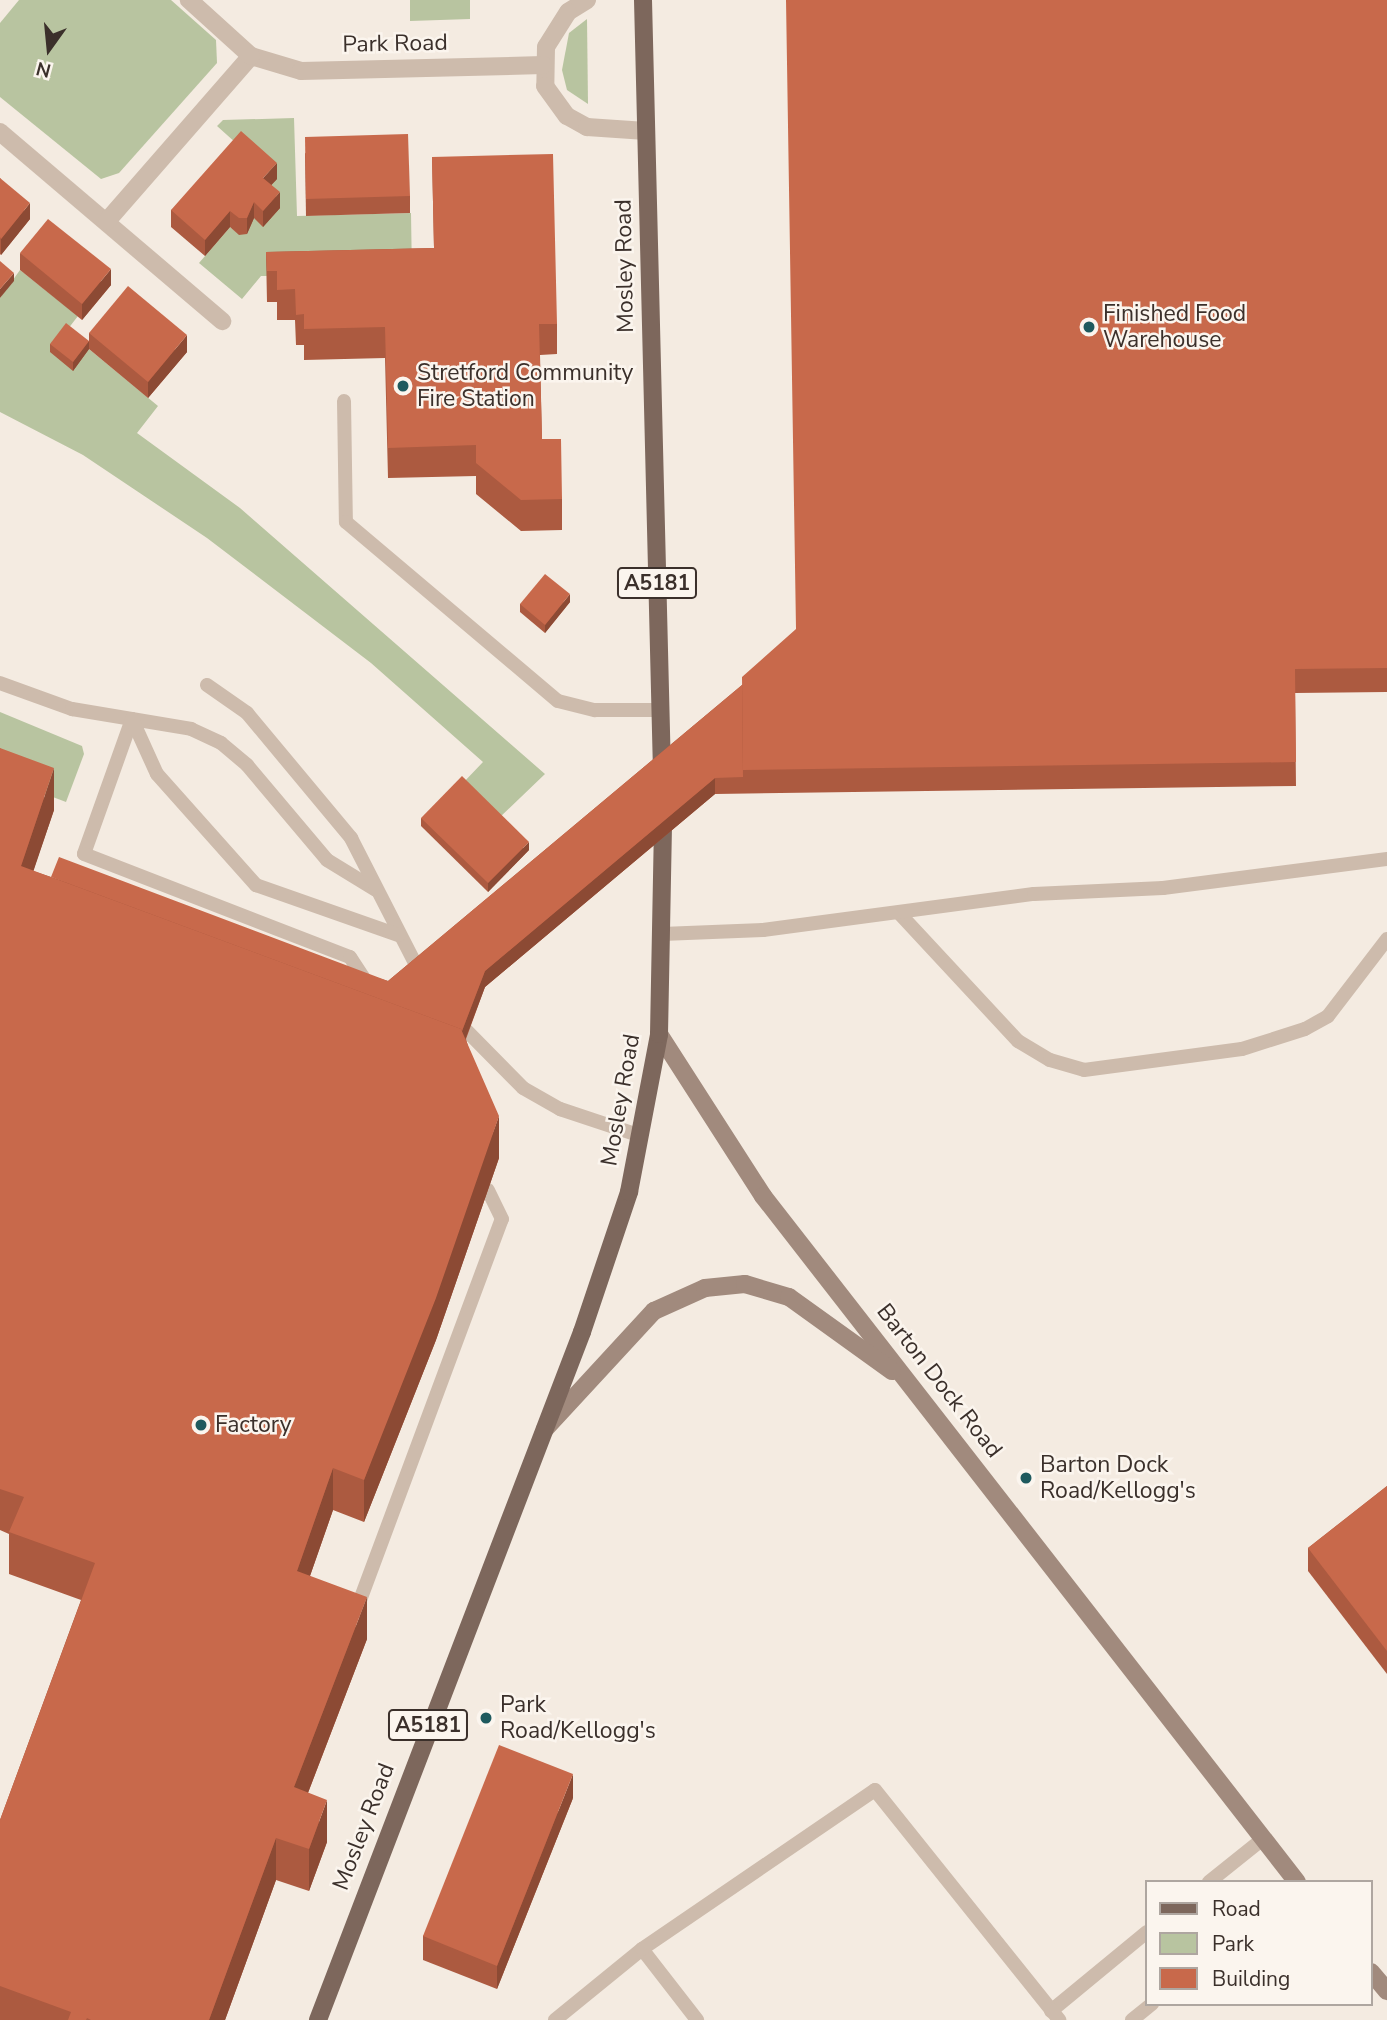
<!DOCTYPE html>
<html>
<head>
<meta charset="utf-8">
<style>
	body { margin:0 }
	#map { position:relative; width:1387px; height:2020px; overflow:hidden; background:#f4ebe1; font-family:"Nunito Sans",sans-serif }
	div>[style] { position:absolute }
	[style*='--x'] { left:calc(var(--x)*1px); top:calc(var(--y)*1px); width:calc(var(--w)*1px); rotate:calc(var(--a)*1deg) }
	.green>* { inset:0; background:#b8c4a0 }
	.lane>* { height:14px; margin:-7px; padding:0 7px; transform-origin:7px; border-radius:7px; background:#cdbbac }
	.street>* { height:18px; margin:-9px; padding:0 9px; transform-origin:9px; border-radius:9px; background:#cdbbac }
	.secondary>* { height:18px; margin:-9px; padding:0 9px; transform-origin:9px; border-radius:9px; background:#a18a7d }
	.primary>* { height:18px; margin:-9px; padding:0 9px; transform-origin:9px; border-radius:9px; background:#7d675c }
	.wall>* { inset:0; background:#ac5a40 }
	.shaded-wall>* { inset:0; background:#8c4a34 }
	.building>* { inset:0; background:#c8694b }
	.dots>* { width:19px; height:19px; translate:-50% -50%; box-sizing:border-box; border:4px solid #fbf5ee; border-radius:50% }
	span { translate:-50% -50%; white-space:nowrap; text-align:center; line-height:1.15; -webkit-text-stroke:5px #fbf5ee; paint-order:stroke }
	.shield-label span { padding:2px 5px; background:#fbf5ee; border:2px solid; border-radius:5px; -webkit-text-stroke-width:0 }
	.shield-label { font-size:21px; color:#3b302b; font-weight:700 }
	.street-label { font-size:23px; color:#3b302b }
	.poi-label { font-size:23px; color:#3b302b }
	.left { translate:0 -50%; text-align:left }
	.legend { position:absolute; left:1145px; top:1880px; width:228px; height:126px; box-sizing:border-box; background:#fbf5ee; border:2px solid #aea6a0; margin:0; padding:9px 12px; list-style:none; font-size:21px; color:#3b302b }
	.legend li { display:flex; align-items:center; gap:14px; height:35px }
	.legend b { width:35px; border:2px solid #aea6a0 }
	.north { position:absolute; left:14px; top:14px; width:70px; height:70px; -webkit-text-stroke:5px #fbf5ee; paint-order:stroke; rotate:195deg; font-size:19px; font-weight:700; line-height:28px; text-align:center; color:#3b302b }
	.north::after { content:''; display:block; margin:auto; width:24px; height:32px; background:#3b302b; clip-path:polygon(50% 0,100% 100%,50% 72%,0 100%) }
</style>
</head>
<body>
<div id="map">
	<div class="green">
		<i style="clip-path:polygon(19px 0,171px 0,216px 40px,217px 63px,119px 173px,101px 179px,0 97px,0 23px)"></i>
		<i style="clip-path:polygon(410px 0,470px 0,470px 19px,410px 21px)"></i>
		<i style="clip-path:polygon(587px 19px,588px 104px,567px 90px,562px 70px,569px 33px)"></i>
		<i style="clip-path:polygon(294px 118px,297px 216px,411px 213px,412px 275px,261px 276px,242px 299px,199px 263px,230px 227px,239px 234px,247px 234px,263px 194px,276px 179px,217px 126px,223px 120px)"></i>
		<i style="clip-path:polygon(20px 270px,78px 316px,50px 352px,89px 349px,158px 406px,137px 433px,240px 508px,545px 774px,498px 819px,462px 784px,483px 762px,371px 663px,207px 538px,83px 455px,0 412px,0 298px)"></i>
		<i style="clip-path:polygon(0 712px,82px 746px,84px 754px,66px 802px,0 777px)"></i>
	</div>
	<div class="lane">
		<i style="--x:344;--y:401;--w:121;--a:89.1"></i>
		<i style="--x:346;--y:522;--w:277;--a:40.2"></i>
		<i style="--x:558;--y:701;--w:38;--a:14"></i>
		<i style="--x:595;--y:710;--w:66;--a:0"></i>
		<i style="--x:0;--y:683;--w:77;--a:19.9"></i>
		<i style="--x:72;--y:709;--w:121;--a:9.5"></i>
		<i style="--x:191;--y:729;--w:33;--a:25"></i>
		<i style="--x:221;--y:743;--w:34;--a:40"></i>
		<i style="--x:247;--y:765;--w:124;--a:49.9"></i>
		<i style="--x:327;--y:860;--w:57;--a:31.5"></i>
		<i style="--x:207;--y:685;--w:49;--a:35"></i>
		<i style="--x:247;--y:713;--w:163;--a:50.2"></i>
		<i style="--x:351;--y:838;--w:154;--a:62.9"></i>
		<i style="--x:132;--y:719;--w:143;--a:109.6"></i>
		<i style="--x:84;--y:854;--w:285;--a:21.2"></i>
		<i style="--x:350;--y:957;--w:33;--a:57"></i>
		<i style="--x:132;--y:719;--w:60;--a:65.6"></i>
		<i style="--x:157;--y:774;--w:149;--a:48.3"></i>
		<i style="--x:256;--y:885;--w:151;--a:19.4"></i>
		<i style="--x:899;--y:913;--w:175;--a:47.1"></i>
		<i style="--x:1018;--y:1041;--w:37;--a:31"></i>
		<i style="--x:1050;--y:1060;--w:35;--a:16"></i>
		<i style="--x:1084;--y:1070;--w:159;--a:-7.6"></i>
		<i style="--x:1242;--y:1049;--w:66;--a:-17.6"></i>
		<i style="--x:1305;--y:1029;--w:26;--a:-29"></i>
		<i style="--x:1328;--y:1016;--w:97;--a:-52.5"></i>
		<i style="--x:662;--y:934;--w:101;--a:-2.3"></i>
		<i style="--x:763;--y:930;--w:273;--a:-7.6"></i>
		<i style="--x:1034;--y:894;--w:129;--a:-2.7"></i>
		<i style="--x:1163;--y:888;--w:226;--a:-7.4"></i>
		<i style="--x:457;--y:1021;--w:94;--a:45.4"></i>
		<i style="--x:523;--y:1088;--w:43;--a:29.6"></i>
		<i style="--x:560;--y:1109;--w:85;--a:18.4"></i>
		<i style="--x:356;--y:1611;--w:418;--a:-69.6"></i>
		<i style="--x:502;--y:1219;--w:32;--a:-116"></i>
		<i style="--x:1209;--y:1882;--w:70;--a:-38.7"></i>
		<i style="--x:642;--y:1949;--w:90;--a:52.2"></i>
		<i style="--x:1051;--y:2011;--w:124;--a:-39.5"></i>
		<i style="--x:555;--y:2020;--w:112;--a:-39.2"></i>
		<i style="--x:642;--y:1949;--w:282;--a:-34.3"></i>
		<i style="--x:875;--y:1790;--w:295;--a:51.3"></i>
		<i style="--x:1132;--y:2020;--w:26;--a:-39"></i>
	</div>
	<div class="street">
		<i style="--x:587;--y:0;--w:22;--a:148"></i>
		<i style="--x:568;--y:12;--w:41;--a:122.2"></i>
		<i style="--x:546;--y:47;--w:39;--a:91"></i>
		<i style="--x:545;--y:86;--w:37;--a:54"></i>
		<i style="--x:567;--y:116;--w:23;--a:29"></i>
		<i style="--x:587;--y:127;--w:59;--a:3.9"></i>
		<i style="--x:251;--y:56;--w:52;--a:16.7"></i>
		<i style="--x:301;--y:71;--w:242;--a:-1.4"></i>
		<i style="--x:0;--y:132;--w:292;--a:40.4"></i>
		<i style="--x:107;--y:221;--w:219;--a:-48.9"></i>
		<i style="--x:251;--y:56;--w:84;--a:-137.9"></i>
	</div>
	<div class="secondary">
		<i style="--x:659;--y:1034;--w:193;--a:57.3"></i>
		<i style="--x:763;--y:1196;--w:869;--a:52.1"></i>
		<i style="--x:545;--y:1429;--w:161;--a:-47.3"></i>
		<i style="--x:654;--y:1311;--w:56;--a:-24.3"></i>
		<i style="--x:705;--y:1288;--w:40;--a:-5.7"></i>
		<i style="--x:745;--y:1284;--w:46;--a:16.5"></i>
		<i style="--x:789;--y:1297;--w:127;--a:35.7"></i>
		<i style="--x:1371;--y:1972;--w:25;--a:50"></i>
	</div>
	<div class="primary">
		<i style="--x:643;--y:0;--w:774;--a:88.59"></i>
		<i style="--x:318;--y:2020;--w:737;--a:-69.01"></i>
		<i style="--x:582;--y:1332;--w:148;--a:-71.4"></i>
		<i style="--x:629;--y:1192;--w:161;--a:-79.2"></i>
		<i style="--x:659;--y:1034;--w:218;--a:-88.9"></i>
	</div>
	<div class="wall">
		<i style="clip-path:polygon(1387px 0,1387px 692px,1295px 693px,1296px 786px,715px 794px,485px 987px,466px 1039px,499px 1158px,436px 1340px,364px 1522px,333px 1510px,310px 1576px,367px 1639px,308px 1793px,327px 1842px,309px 1891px,276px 1880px,225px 2020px,0 2020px,0 1820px,81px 1600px,9px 1574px,9px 1534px,0 1530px,0 748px,54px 810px,33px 871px,51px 877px,388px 981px,742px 685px,796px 630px)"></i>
		<i style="clip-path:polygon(305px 153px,410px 196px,410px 213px,306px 216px)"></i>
		<i style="clip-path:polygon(432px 157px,557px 324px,557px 354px,540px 355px,542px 439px,562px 499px,562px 530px,521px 531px,476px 494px,476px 476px,388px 478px,385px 358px,304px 360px,304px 345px,296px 345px,295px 320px,277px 320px,277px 302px,267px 302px,266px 252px,434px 248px)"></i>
		<i style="clip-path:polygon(0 178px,30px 219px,1px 255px,0 254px)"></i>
		<i style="clip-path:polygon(277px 179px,271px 185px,280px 208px,263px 227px,254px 218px,247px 234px,239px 235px,230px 227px,205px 256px,171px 227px,171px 210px)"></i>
		<i style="clip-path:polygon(20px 253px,111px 285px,82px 320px,20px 270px)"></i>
		<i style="clip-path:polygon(89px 333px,187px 352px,148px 398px,89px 349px,73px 371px,50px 352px,50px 344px,89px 341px)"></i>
		<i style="clip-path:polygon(570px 602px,545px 633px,520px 612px,520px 604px)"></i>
		<i style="clip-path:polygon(421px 818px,529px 850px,488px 892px,421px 826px)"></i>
		<i style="clip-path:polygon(1387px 1486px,1387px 1674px,1308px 1571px,1308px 1548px)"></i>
		<i style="clip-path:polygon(573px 1798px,497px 1989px,423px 1960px,423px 1936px)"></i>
	</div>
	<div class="shaded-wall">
		<i style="clip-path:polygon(277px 163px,277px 179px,263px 194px,263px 178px)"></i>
		<i style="clip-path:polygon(280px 192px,280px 208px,263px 227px,263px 211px)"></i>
		<i style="clip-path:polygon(254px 202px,254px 218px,247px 234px,247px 218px)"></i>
		<i style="clip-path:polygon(30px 203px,30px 219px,1px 255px,1px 239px)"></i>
		<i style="clip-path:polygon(230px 211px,230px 227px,205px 256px,205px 240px)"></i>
		<i style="clip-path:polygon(111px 269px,111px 285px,82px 320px,82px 304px)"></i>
		<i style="clip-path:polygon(14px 273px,14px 281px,0 298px,0 289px)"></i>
		<i style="clip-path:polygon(187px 335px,187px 352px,148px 398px,148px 382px)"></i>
		<i style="clip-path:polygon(89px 341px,89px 349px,73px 371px,73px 362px)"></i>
		<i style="clip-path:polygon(570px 594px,570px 602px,545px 633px,545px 625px)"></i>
		<i style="clip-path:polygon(54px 768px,54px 810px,21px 908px,21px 866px)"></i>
		<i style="clip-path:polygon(715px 778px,715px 794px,485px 987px,454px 1069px,454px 1052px,485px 971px)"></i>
		<i style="clip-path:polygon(529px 842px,529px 850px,488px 892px,488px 883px)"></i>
		<i style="clip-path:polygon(499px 1116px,499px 1158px,436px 1340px,364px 1522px,364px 1480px)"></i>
		<i style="clip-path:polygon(333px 1468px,333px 1510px,297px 1613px,297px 1571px)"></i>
		<i style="clip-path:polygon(367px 1597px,367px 1639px,294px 1829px,294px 1787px)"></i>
		<i style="clip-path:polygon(573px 1774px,573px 1798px,497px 1989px,497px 1966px)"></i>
		<i style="clip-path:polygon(327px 1800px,327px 1842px,309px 1891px,309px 1849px)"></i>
		<i style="clip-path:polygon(276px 1838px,276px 1880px,225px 2020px,209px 2020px)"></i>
	</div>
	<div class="building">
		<i style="clip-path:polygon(786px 0,1387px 0,1387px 668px,1295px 669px,1296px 762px,743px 770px,742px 677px,796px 629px)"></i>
		<i style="clip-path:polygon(241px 131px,277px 163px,263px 178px,280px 192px,263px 211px,254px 202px,247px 218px,239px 218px,230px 211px,205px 240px,171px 210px)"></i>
		<i style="clip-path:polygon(408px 134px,410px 196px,306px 199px,305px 137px)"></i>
		<i style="clip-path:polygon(553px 154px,557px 324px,539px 324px,542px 439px,561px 439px,562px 499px,521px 500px,476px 463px,476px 445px,388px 448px,385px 327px,304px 329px,304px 314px,296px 315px,295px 289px,277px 290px,277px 271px,267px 271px,266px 252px,434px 248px,432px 157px)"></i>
		<i style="clip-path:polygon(0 178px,30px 203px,1px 239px,0 237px)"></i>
		<i style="clip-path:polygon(48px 219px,111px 269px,82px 304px,20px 253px)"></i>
		<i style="clip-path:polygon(0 261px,14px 273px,0 289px)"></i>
		<i style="clip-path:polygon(128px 286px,187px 335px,148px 382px,89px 333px)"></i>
		<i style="clip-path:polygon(66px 323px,89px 341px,73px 362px,50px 344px)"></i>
		<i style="clip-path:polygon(545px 574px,570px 594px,545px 625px,520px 604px)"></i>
		<i style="clip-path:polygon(742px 685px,743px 777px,715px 778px,485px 971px,462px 1031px,461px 1029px,51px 877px,59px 857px,388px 981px)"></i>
		<i style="clip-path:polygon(0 748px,54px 768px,21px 866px,461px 1029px,499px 1116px,436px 1298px,364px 1480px,333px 1468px,297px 1571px,367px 1597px,294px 1787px,327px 1800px,309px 1849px,276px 1838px,209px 2020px,91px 2020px,87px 2018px,86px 2020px,68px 2020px,71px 2012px,0 1986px,0 1820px,95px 1563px,9px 1532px,24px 1497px,0 1489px)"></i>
		<i style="clip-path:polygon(462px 776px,529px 842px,488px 883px,421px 818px)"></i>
		<i style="clip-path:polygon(1387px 1486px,1387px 1651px,1308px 1548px)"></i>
		<i style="clip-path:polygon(499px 1745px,573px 1774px,497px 1966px,423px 1936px)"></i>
	</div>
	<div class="dots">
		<i style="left:1089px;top:327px;background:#1f5a5e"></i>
		<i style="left:403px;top:386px;background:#1f5a5e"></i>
		<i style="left:201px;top:1425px;background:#1f5a5e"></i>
		<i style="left:1026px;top:1478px;background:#1f5a5e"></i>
		<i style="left:486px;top:1718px;background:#1f5a5e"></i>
	</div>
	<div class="shield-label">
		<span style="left:657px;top:583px">A5181</span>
		<span style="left:428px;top:1725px">A5181</span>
	</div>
	<div class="street-label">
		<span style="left:395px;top:44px;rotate:-1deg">Park Road</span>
		<span style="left:625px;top:266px;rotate:-91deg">Mosley Road</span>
		<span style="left:621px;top:1100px;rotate:-80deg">Mosley Road</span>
		<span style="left:939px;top:1381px;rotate:52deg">Barton Dock Road</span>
		<span style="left:364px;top:1827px;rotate:-69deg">Mosley Road</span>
	</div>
	<div class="poi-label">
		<span class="left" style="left:1103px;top:327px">Finished Food<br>Warehouse</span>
		<span class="left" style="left:417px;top:386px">Stretford Community<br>Fire Station</span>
		<span class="left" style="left:215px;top:1425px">Factory</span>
		<span class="left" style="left:1040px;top:1478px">Barton Dock<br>Road/Kellogg's</span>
		<span class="left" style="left:500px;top:1718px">Park<br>Road/Kellogg's</span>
	</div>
	<ul class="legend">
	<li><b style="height:9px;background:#7d675c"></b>Road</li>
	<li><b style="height:19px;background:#b8c4a0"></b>Park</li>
	<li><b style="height:19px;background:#c8694b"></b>Building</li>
	</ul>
	<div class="north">N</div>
</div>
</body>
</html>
